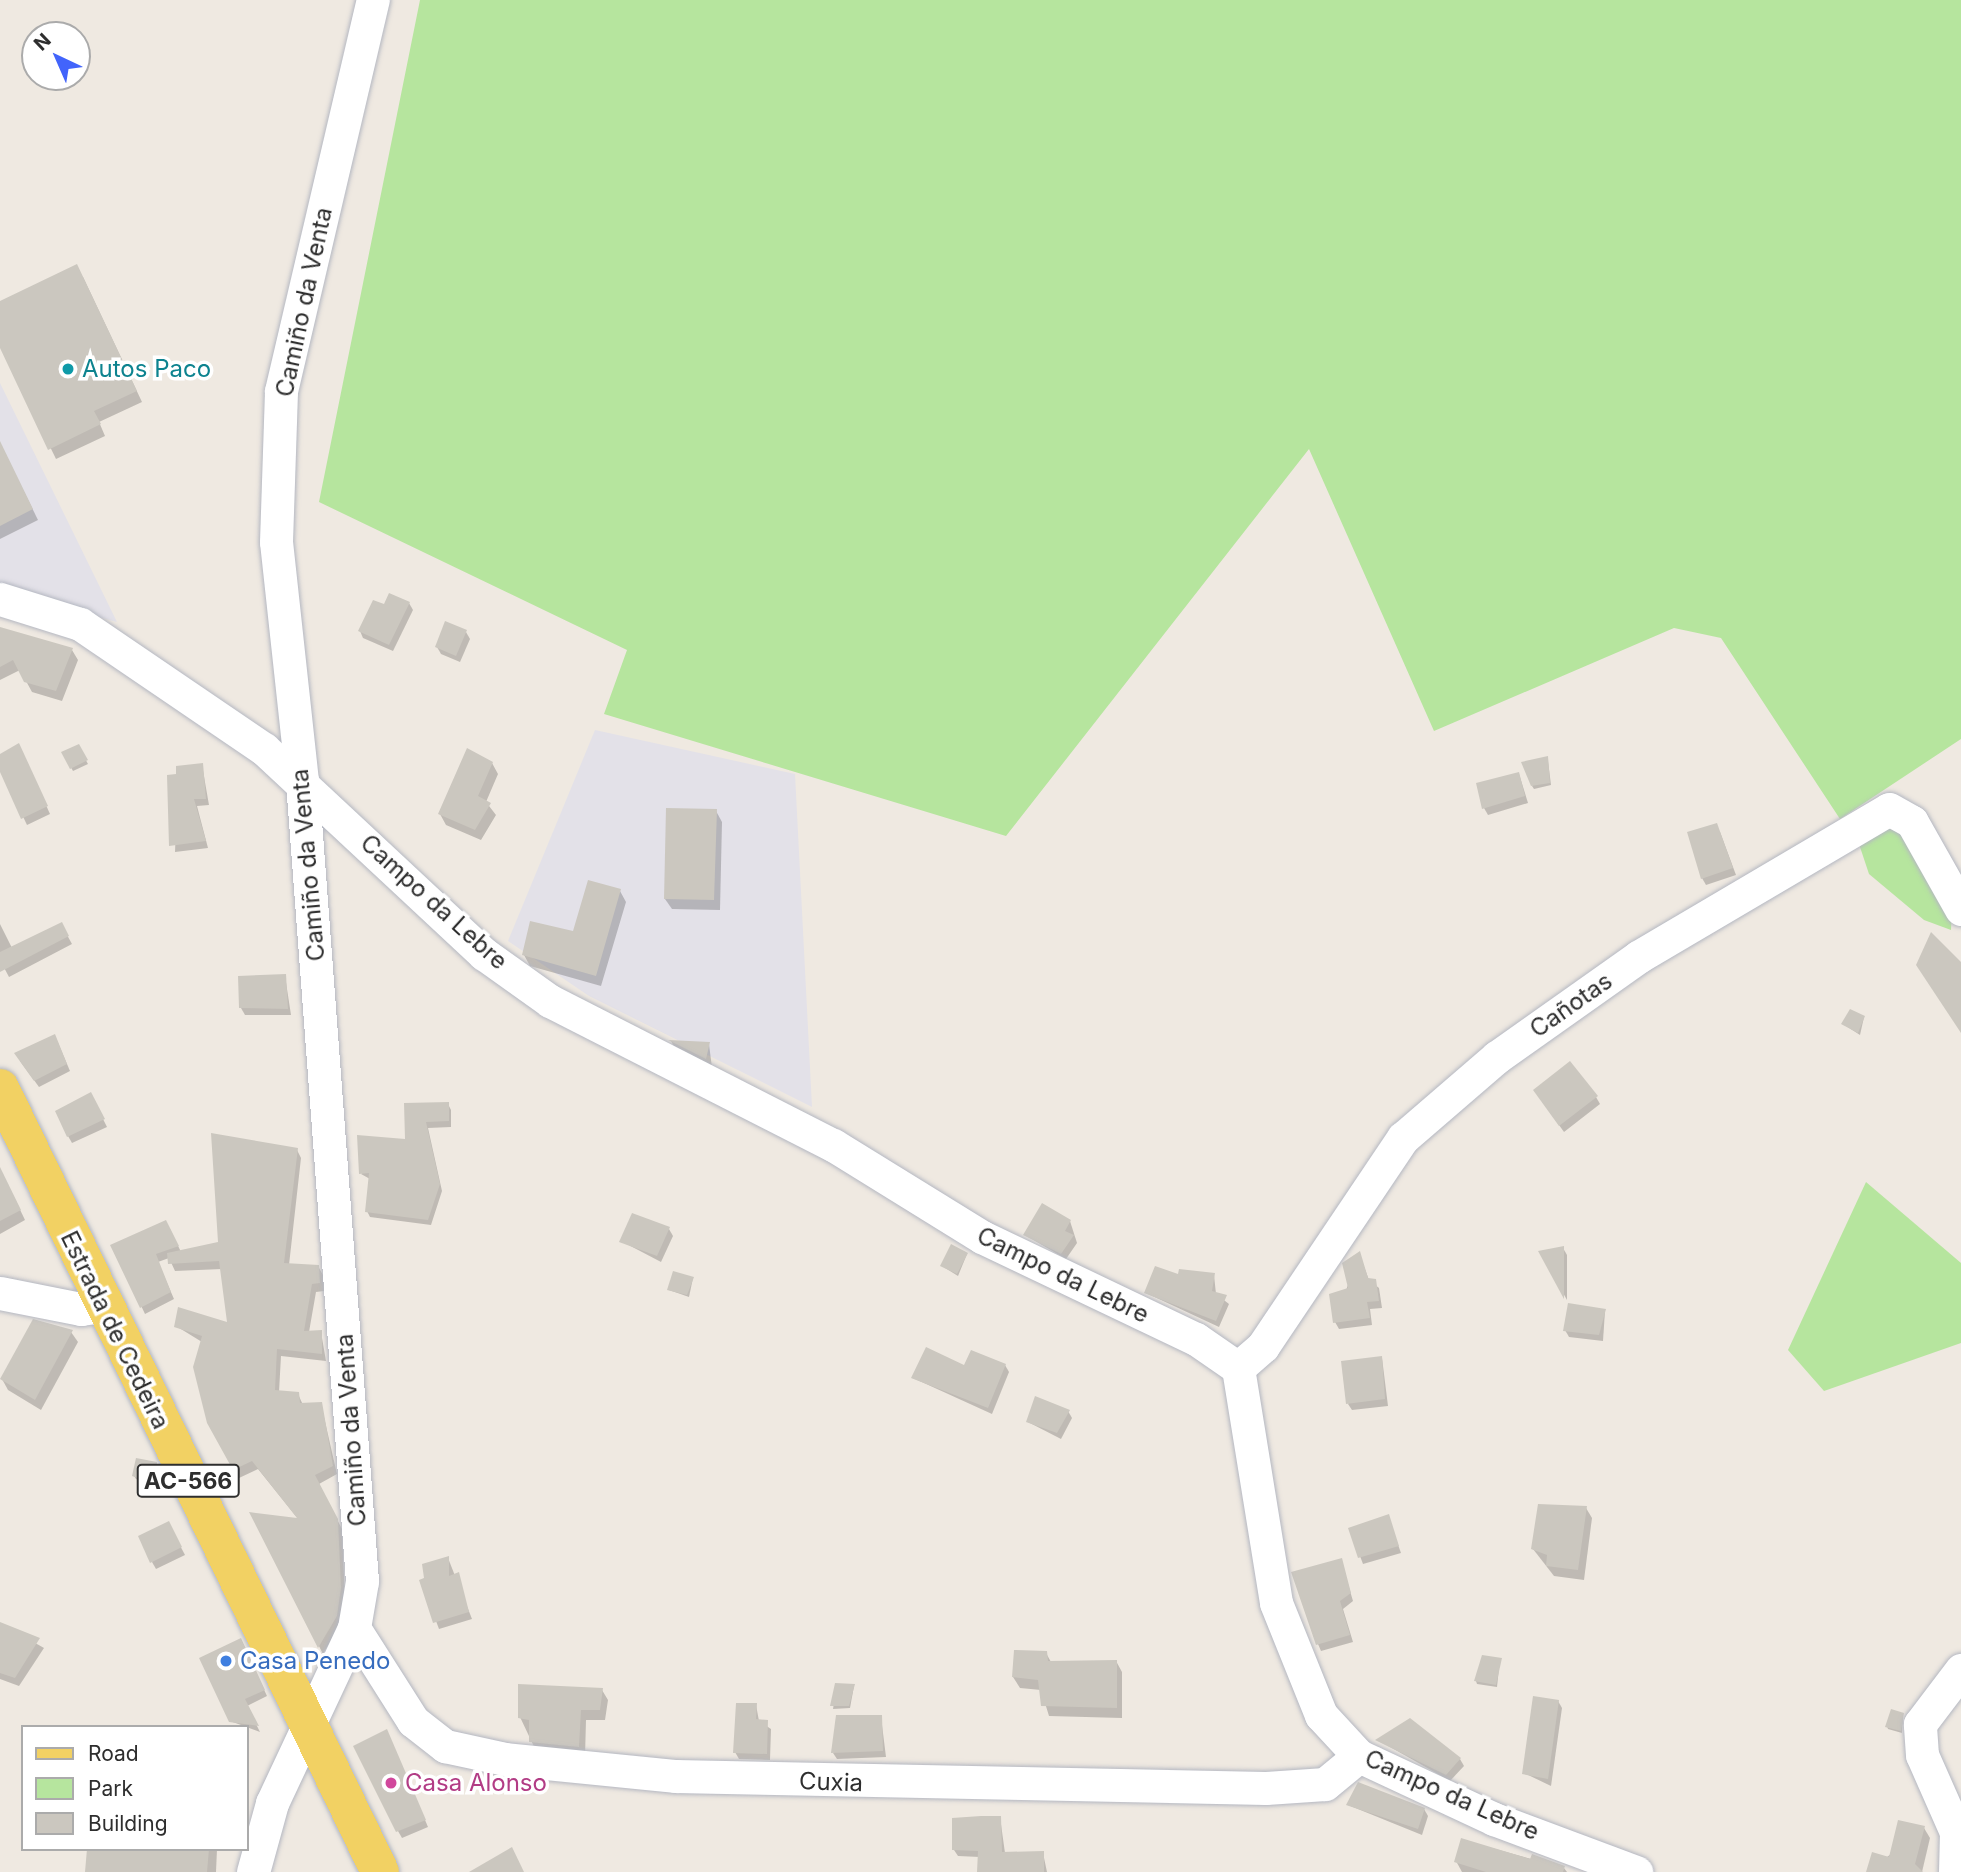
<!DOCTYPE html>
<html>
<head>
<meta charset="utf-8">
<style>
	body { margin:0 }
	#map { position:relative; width:1961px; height:1872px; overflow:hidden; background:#efe9e1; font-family:Inter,sans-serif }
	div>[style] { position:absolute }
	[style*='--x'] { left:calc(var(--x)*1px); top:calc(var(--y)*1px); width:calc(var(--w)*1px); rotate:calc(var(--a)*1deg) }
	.industrial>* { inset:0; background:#e3e1e8 }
	.green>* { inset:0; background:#b6e59e }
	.shadow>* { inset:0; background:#0003 }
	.building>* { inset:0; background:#cbc7bf }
	.roads { filter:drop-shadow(0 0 2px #b4b7c1) drop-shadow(0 0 2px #b4b7c1) }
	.minor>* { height:33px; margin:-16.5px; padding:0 16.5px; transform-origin:16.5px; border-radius:16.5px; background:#fff }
	.major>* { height:38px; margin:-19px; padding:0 19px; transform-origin:19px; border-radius:19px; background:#f2d163 }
	.dots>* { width:19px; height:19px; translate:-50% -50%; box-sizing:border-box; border:4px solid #fff; border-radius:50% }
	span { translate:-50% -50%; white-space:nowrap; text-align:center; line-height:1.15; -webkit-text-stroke:7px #fff; paint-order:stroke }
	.shield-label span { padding:2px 5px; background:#fff; border:2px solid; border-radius:5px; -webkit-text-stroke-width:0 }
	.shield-label { font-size:23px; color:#2e2e2e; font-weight:700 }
	.street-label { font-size:24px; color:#2e2e2e }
	.culture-label { font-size:24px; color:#0d838f }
	.left { translate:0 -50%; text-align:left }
	.shop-label { font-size:24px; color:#366cbe }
	.hotel-label { font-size:24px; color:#b23c85 }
	.legend { position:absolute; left:21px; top:1725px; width:228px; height:126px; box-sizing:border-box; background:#fff; border:2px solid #ababab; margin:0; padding:9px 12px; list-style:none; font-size:21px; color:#2e2e2e }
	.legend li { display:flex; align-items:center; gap:14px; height:35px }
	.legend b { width:35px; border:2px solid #ababab }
	.north { position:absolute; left:21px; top:21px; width:70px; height:70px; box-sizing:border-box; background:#fff; border:2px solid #ababab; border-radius:50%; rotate:316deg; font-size:19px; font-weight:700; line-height:28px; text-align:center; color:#2e2e2e }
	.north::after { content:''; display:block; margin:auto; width:24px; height:32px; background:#4264fb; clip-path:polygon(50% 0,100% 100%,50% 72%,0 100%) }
</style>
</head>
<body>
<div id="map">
	<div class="industrial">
		<i style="clip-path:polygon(0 383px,117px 622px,0 590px)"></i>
		<i style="clip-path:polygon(595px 730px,795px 774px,812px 1107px,589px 996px,508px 941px)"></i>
	</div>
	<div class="green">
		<i style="clip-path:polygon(420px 0,1961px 0,1961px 739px,1840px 819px,1721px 638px,1674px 628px,1434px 731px,1309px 449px,1006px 836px,604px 714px,627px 650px,319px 502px)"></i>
		<i style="clip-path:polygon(1884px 828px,1910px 833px,1952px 905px,1951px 930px,1924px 920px,1869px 874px,1858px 841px)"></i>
		<i style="clip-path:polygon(1866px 1182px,1961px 1263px,1961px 1343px,1824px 1391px,1788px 1350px)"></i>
	</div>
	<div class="shadow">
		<i style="clip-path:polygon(83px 277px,142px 402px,99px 422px,105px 436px,56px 459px,0 344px,0 303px)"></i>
		<i style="clip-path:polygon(0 443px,38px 520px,0 539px)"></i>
		<i style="clip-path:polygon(409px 603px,413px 610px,393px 651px,363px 638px,360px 631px,384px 606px)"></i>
		<i style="clip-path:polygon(0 629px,72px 650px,78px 660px,62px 701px,32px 692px,20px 670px,0 680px)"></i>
		<i style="clip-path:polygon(466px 632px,470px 639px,460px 662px,441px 654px,437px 647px)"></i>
		<i style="clip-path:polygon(78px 746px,88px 764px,73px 771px,63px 753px)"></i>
		<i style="clip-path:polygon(22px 752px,50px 814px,27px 825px,0 768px,0 756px)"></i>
		<i style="clip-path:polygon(1548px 761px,1551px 785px,1534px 789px,1532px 786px)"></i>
		<i style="clip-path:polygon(492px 763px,498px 774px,486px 802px,496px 815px,481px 840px,446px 825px,440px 814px)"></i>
		<i style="clip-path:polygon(202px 765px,209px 805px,197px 806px,208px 848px,175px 852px,178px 775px)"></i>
		<i style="clip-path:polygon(1519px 774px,1528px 803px,1488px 815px,1484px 808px)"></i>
		<i style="clip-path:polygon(716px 811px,722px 822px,720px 910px,672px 909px,665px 899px)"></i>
		<i style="clip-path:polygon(1720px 832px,1736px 875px,1706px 885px,1702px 878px)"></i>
		<i style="clip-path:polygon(620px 891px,626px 902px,601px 986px,530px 966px,524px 955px,575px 933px)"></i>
		<i style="clip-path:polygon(0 924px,12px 948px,61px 924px,72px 944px,9px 977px,0 960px)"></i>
		<i style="clip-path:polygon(285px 976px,291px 1015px,245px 1015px,241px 1008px)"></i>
		<i style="clip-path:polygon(1864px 1017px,1860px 1035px,1843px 1024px)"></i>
		<i style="clip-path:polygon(671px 1041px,709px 1044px,712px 1068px,676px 1050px)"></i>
		<i style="clip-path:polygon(58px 1043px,70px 1071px,39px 1087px,20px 1061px)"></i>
		<i style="clip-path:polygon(1539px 1097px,1596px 1097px,1600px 1104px,1564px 1132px)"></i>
		<i style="clip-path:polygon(94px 1101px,107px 1127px,72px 1143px,68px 1136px)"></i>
		<i style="clip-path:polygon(406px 1104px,448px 1104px,451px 1110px,451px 1127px,428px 1128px,442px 1191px,431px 1225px,370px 1217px,367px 1211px,370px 1179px,361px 1174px,407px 1141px)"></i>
		<i style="clip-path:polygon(297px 1150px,301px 1158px,289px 1265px,318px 1266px,323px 1275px,324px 1291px,316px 1292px,309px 1332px,321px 1332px,326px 1361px,281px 1356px,279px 1392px,298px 1394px,303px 1405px,321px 1404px,337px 1474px,319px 1484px,342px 1529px,345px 1598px,340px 1625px,323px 1654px,252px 1514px,299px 1520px,258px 1469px,239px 1478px,209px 1422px,202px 1342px,176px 1326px,229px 1324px,222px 1269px,175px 1271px,169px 1258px,158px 1262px,174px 1299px,145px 1314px,113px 1246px,170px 1229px,181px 1252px,220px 1244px)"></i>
		<i style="clip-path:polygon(0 1193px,14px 1197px,25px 1220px,0 1234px)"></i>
		<i style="clip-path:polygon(1070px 1221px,1077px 1243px,1066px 1259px,1025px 1235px)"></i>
		<i style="clip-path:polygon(669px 1229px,673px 1236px,661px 1262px,621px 1241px)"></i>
		<i style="clip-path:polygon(1563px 1248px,1567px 1255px,1567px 1300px,1540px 1252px)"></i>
		<i style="clip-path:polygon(1359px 1253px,1369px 1280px,1379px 1288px,1382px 1308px,1370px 1309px,1372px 1325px,1339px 1329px,1335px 1322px)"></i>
		<i style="clip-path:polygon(967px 1254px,958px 1276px,942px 1266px)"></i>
		<i style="clip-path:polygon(1214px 1275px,1216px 1294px,1229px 1304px,1219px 1327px,1146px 1293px,1179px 1276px)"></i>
		<i style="clip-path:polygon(693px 1278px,689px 1297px,669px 1290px)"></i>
		<i style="clip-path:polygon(1605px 1311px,1603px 1341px,1569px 1337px,1565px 1330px)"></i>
		<i style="clip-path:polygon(71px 1332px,78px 1342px,41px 1410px,8px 1390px,2px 1379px)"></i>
		<i style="clip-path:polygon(1382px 1358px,1388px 1406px,1352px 1410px,1348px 1404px)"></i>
		<i style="clip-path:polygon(1005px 1365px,1009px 1372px,992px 1414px,913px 1378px)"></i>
		<i style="clip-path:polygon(1068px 1411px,1072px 1418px,1061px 1439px,1028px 1422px)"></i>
		<i style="clip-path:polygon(156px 1463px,157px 1486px,136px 1479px,134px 1476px)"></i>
		<i style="clip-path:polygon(1586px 1508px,1592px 1518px,1584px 1580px,1554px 1576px,1533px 1549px)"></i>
		<i style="clip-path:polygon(1388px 1516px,1401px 1553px,1363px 1564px,1350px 1529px)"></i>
		<i style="clip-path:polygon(168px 1523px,185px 1555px,156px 1569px,152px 1562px)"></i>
		<i style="clip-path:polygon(448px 1558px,472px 1619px,439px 1629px,421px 1581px)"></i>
		<i style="clip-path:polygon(1341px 1560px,1353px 1601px,1343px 1609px,1353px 1642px,1321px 1651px,1318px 1644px)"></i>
		<i style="clip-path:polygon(0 1623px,44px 1648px,19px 1686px,0 1679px)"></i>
		<i style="clip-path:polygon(244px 1646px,267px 1696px,247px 1706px,260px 1732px,230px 1721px)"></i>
		<i style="clip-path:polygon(1046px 1653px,1051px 1662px,1116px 1661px,1122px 1672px,1122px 1718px,1049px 1716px,1041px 1690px,1020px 1688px,1013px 1677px)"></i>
		<i style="clip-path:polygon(1500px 1659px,1497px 1687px,1477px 1684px,1476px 1681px)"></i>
		<i style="clip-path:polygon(837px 1685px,854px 1686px,850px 1708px,833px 1709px)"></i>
		<i style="clip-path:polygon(602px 1690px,608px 1700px,605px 1720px,586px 1720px,585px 1757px,537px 1753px,520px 1717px)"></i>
		<i style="clip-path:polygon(1558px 1701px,1562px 1708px,1551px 1786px,1524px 1773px)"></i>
		<i style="clip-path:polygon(756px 1705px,759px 1721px,771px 1729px,770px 1760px,739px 1759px,735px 1752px)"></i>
		<i style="clip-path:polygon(1903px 1715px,1902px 1733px,1888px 1729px,1887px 1726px)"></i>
		<i style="clip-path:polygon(881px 1717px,886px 1757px,837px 1759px,833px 1753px)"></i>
		<i style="clip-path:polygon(390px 1738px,428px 1827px,402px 1838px,398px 1831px)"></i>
		<i style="clip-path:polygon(1378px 1740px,1460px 1759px,1464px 1766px,1450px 1781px)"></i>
		<i style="clip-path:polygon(1348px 1805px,1424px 1809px,1428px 1816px,1422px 1835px)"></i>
		<i style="clip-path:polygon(1000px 1817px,1005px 1853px,1043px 1853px,1047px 1872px,978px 1872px,980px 1857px,958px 1856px,954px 1850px)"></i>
		<i style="clip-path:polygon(1924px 1828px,1930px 1838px,1922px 1872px,1868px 1872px)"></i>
		<i style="clip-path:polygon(1463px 1840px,1564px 1868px,1567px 1872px,1462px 1872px,1456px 1861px)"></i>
		<i style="clip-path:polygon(89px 1849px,217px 1849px,216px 1872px,87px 1872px)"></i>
	</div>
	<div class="building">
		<i style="clip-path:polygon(77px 264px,137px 391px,94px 411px,101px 424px,48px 450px,0 348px,0 301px)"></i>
		<i style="clip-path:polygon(0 441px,33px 509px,0 526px)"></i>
		<i style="clip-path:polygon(389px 593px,410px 602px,389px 645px,358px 631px,373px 600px,384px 604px)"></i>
		<i style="clip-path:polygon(445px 621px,467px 630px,456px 656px,435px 647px)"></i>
		<i style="clip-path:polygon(0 627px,73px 648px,56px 691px,24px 682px,13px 660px,0 667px)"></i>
		<i style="clip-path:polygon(19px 743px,48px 806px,21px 819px,0 772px,0 754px)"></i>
		<i style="clip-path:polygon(79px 744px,88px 760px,70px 769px,61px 752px)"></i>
		<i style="clip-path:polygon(467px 748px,493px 762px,478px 796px,491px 803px,475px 830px,438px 814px)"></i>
		<i style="clip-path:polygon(1548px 756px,1550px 783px,1531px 786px,1521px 762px)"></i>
		<i style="clip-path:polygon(203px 763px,206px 799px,194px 799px,206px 841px,169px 846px,167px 775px,176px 774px,176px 766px)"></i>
		<i style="clip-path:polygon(1519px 772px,1525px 796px,1482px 809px,1476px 783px)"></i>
		<i style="clip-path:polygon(666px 808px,717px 809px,714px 900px,664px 899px)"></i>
		<i style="clip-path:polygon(1717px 823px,1733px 868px,1701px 879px,1687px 832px)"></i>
		<i style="clip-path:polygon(588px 880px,621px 889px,596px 976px,522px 955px,530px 921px,573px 931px)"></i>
		<i style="clip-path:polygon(62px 922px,69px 936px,0 972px,0 952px)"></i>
		<i style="clip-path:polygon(1931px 932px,1961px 962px,1961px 1033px,1916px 965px)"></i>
		<i style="clip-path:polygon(286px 974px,288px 1009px,239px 1008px,238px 976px)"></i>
		<i style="clip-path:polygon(1850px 1009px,1865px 1016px,1858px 1033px,1841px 1024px)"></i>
		<i style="clip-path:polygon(55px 1034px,67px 1064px,34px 1081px,14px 1053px)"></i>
		<i style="clip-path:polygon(668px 1040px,710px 1042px,706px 1059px)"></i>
		<i style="clip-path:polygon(1570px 1061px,1598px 1096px,1559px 1126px,1533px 1090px)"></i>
		<i style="clip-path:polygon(91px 1092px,105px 1119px,67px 1137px,55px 1111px)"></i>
		<i style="clip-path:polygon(449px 1102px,449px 1121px,426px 1122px,440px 1184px,428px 1220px,365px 1212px,369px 1173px,359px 1174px,357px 1135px,405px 1139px,404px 1103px)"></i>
		<i style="clip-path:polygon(211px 1133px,298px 1148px,284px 1263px,319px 1265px,320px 1283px,312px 1284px,304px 1331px,322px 1330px,322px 1354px,277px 1349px,275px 1390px,299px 1392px,300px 1403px,322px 1402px,333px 1466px,315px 1475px,338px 1519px,341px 1588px,337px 1616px,318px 1648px,249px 1512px,297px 1518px,252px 1461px,233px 1470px,207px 1423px,193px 1367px,202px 1336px,174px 1327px,178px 1307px,227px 1322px,219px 1261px,168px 1264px,167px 1253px,218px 1242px)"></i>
		<i style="clip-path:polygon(0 1167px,21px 1210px,0 1221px)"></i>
		<i style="clip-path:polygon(1042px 1203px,1071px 1220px,1065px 1231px,1074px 1235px,1061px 1254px,1023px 1235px)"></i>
		<i style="clip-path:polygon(632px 1213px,670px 1227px,657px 1256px,619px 1242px)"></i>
		<i style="clip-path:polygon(166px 1220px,179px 1246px,156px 1254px,171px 1292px,140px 1308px,110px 1245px)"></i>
		<i style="clip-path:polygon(951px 1244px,968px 1253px,957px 1274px,940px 1266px)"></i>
		<i style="clip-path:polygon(1564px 1246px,1564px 1299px,1538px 1251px)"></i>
		<i style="clip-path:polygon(1360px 1251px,1368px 1278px,1376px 1279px,1379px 1301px,1367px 1302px,1370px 1318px,1333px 1323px,1329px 1294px,1348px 1288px,1342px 1263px)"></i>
		<i style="clip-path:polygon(1155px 1266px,1178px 1274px,1179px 1269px,1215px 1273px,1212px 1291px,1227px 1295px,1216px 1321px,1144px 1293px)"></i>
		<i style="clip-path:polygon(673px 1271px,694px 1277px,687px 1295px,667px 1290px)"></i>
		<i style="clip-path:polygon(1568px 1303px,1606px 1309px,1599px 1335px,1563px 1331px)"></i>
		<i style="clip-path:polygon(33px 1319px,73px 1330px,35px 1400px,0 1379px)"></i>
		<i style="clip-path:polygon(926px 1347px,964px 1365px,971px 1350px,1006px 1364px,988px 1408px,911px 1378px)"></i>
		<i style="clip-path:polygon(1382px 1356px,1385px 1399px,1346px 1404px,1341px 1361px)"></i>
		<i style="clip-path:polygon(1035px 1396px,1070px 1410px,1057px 1433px,1026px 1422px)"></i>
		<i style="clip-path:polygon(136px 1458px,157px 1462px,156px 1484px,132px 1476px)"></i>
		<i style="clip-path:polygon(1538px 1504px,1587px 1506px,1578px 1570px,1546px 1566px,1547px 1555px,1531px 1549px)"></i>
		<i style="clip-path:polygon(1389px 1514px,1399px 1546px,1358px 1558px,1348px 1528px)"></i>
		<i style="clip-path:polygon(169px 1521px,182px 1547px,150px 1563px,138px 1536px)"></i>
		<i style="clip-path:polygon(449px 1556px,449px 1576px,459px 1572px,469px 1612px,433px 1623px,419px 1580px,424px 1578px,422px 1564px)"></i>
		<i style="clip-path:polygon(1342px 1558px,1351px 1593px,1340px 1601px,1350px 1635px,1316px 1645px,1291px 1572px)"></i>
		<i style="clip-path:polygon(0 1622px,40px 1638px,15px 1678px,0 1673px)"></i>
		<i style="clip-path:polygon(241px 1638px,265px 1690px,245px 1699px,259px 1726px,229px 1722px,199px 1658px)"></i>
		<i style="clip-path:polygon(1014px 1650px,1047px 1651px,1048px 1661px,1117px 1660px,1117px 1708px,1041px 1706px,1038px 1680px,1012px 1677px)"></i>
		<i style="clip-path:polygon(1482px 1655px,1502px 1658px,1496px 1685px,1474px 1681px)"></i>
		<i style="clip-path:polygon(835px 1683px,855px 1684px,849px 1706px,830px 1706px)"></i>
		<i style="clip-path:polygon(518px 1684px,603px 1688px,600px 1710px,581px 1710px,579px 1747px,529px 1742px,529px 1720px,518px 1718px)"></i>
		<i style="clip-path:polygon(1533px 1696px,1559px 1700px,1548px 1779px,1522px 1774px)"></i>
		<i style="clip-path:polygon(736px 1703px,757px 1703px,756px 1719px,768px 1720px,767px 1754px,733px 1753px)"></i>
		<i style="clip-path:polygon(1891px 1709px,1904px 1713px,1901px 1731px,1885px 1727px)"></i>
		<i style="clip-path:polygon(836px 1715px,882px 1715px,883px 1751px,831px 1753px)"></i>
		<i style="clip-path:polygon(1410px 1718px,1461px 1758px,1446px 1775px,1375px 1740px)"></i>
		<i style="clip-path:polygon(387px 1729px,426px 1820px,396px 1832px,353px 1746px)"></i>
		<i style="clip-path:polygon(1358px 1782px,1425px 1808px,1418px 1829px,1346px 1805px)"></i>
		<i style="clip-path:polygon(981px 1816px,1001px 1816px,1002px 1852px,1044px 1851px,1044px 1872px,977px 1872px,978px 1851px,952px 1850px,952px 1818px)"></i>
		<i style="clip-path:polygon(1898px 1820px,1925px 1826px,1915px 1864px,1923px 1872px,1866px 1872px,1872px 1852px,1889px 1857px)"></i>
		<i style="clip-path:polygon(1461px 1838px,1530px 1859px,1532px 1854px,1565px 1866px,1563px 1872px,1486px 1872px,1454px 1862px)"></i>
		<i style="clip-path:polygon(512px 1847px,524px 1872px,469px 1872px)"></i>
		<i style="clip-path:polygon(87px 1849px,209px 1849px,207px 1872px,85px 1872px)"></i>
	</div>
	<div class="roads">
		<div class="minor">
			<i style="--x:0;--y:599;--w:84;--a:17.4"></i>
			<i style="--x:80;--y:624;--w:222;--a:34.2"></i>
			<i style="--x:264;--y:749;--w:301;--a:43"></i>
			<i style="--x:484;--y:954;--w:81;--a:35.5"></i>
			<i style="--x:550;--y:1001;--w:318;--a:27"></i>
			<i style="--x:833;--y:1145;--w:175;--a:31.7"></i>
			<i style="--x:982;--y:1237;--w:237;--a:25.5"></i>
			<i style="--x:1196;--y:1339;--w:51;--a:34.6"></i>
			<i style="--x:1238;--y:1368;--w:238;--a:80.8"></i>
			<i style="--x:1276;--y:1603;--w:121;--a:68.1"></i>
			<i style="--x:1321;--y:1715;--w:56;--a:47.2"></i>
			<i style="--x:1359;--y:1756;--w:149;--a:25"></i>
			<i style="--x:1494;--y:1819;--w:152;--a:20.5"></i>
			<i style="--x:0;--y:1293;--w:83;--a:11.2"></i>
			<i style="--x:81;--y:1309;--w:22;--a:-8"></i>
			<i style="--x:1238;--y:1368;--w:33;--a:-41"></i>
			<i style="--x:1263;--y:1346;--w:251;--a:-56.1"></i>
			<i style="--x:1403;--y:1138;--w:124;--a:-40.8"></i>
			<i style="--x:1497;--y:1057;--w:173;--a:-35.3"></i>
			<i style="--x:1638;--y:957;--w:291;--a:-30.5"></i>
			<i style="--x:1889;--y:809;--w:26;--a:29"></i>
			<i style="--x:1912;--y:822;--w:100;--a:60.6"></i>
			<i style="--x:354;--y:1628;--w:110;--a:57.6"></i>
			<i style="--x:413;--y:1721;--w:41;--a:38"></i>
			<i style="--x:445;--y:1746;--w:61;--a:12.2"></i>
			<i style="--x:505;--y:1759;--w:171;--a:5.7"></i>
			<i style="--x:675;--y:1776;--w:591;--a:1.16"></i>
			<i style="--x:1266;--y:1788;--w:59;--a:-3.9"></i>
			<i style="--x:1325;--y:1784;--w:44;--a:-39.5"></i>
			<i style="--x:253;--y:1872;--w:72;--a:-74.6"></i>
			<i style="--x:272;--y:1803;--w:193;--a:-64.9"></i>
			<i style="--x:354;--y:1628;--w:48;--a:-80.3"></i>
			<i style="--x:362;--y:1581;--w:802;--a:-94.29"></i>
			<i style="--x:302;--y:781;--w:240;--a:-96.2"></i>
			<i style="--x:276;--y:542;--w:151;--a:-88.1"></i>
			<i style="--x:281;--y:391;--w:402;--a:-76.8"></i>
			<i style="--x:1955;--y:1872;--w:40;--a:-88.6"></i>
			<i style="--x:1956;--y:1832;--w:84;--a:-113.8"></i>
			<i style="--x:1922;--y:1755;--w:31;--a:-94"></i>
			<i style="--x:1920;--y:1724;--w:68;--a:-52.8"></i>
		</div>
		<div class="major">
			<i style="--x:0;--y:1088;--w:871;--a:64.14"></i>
		</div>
	</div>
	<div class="dots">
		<i style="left:68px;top:369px;background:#0f9aa8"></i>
		<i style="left:226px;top:1661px;background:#3f7fe0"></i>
		<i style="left:391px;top:1783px;background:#d1479c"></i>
	</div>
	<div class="shield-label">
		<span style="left:188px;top:1481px">AC-566</span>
	</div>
	<div class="street-label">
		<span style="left:304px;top:302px;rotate:-78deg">Camiño da Venta</span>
		<span style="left:308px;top:865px;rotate:-95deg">Camiño da Venta</span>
		<span style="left:434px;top:902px;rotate:42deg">Campo da Lebre</span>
		<span style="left:1571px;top:1005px;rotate:-35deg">Cañotas</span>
		<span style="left:1063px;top:1275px;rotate:26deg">Campo da Lebre</span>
		<span style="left:115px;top:1330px;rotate:64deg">Estrada de Cedeira</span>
		<span style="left:351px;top:1430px;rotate:-94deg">Camiño da Venta</span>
		<span style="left:831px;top:1782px;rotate:2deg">Cuxia</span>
		<span style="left:1452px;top:1795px;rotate:24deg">Campo da Lebre</span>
	</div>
	<div class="culture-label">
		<span class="left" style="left:82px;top:369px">Autos Paco</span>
	</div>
	<div class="shop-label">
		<span class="left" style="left:240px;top:1661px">Casa Penedo</span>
	</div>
	<div class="hotel-label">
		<span class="left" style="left:405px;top:1783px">Casa Alonso</span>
	</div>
	<ul class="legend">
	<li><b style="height:9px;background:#f2d163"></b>Road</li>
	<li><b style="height:19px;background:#b6e59e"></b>Park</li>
	<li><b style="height:19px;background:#cbc7bf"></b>Building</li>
	</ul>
	<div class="north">N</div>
</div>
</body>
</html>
